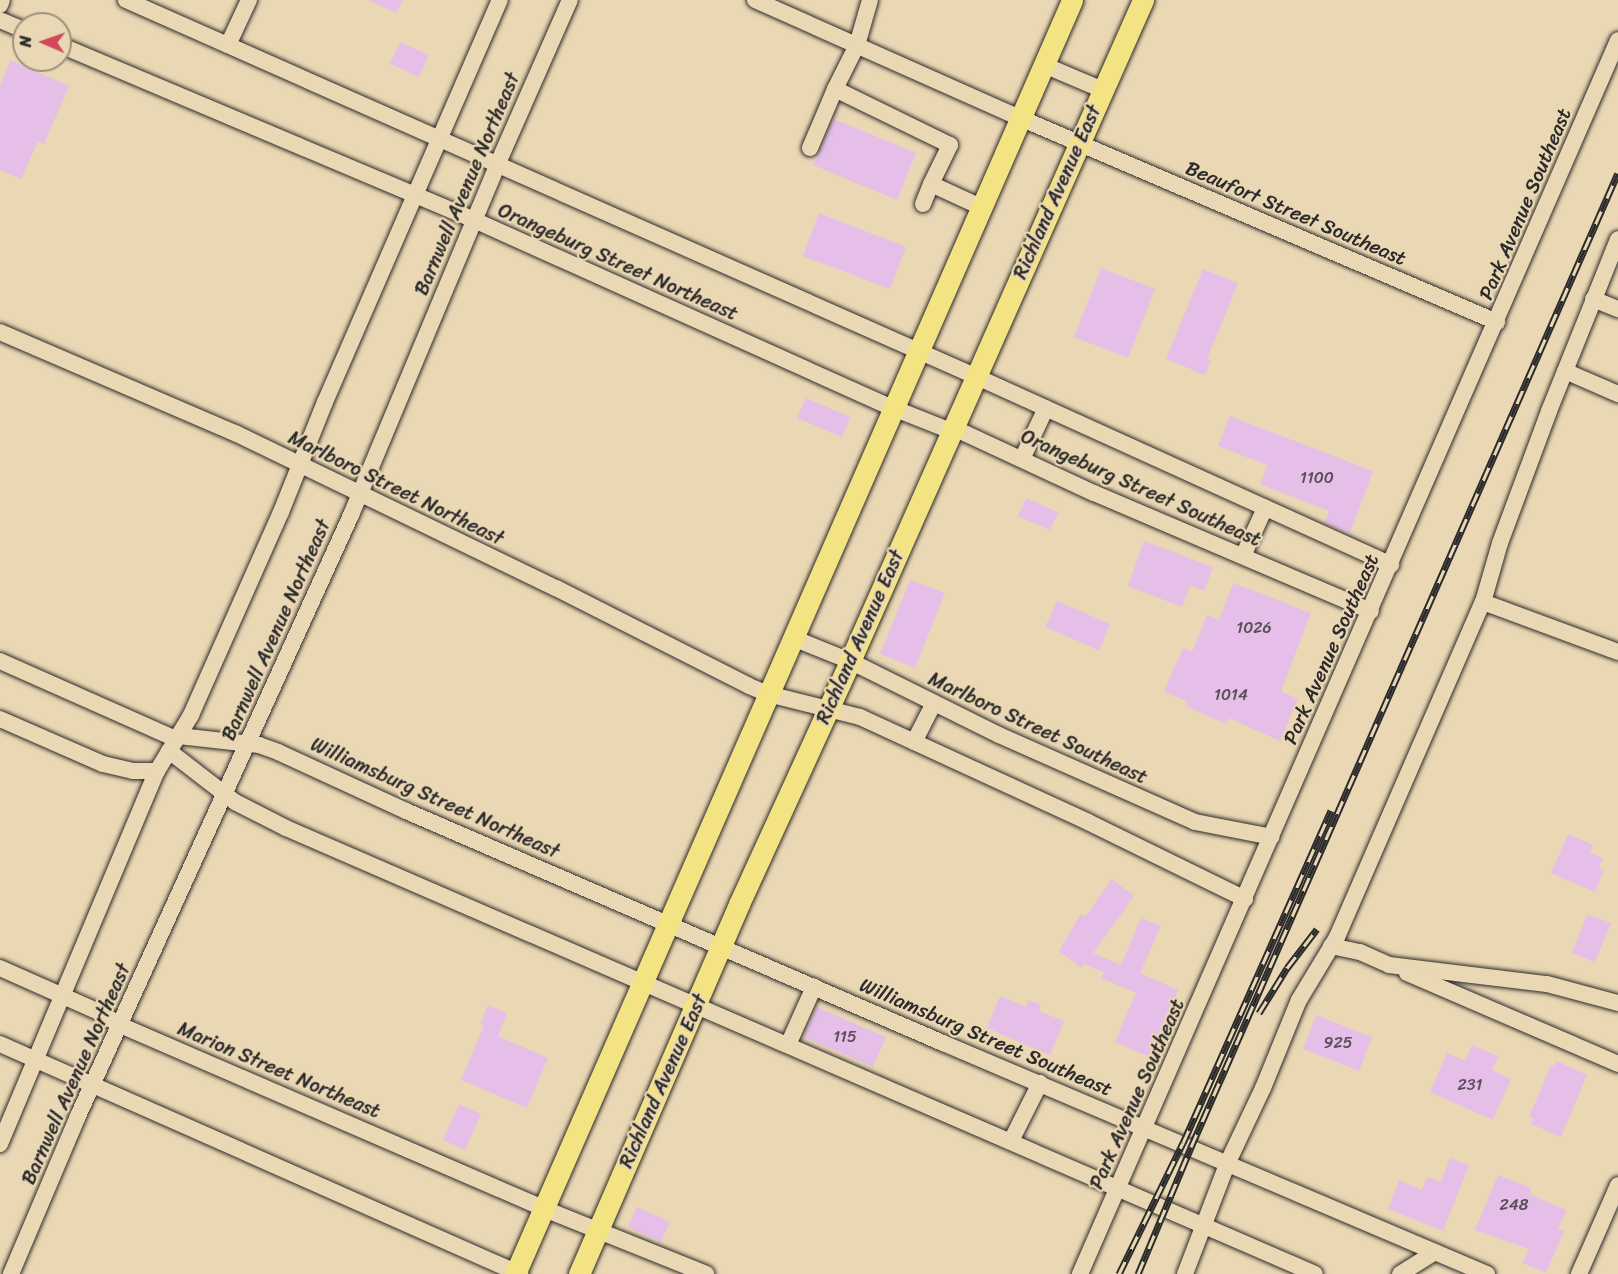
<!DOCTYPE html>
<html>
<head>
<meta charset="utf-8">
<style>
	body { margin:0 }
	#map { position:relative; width:1618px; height:1274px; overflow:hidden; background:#ead7b4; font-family:Sriracha,sans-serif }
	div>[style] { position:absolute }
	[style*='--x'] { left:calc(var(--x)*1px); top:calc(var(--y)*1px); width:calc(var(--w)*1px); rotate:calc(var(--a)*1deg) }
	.building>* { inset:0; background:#e6bfe8 }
	.roads { filter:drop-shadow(0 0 2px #2b2b2b) drop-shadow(0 0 2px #2b2b2b) }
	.minor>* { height:16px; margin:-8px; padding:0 8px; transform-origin:8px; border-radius:8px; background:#ead7b4 }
	.major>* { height:21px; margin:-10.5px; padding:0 10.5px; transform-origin:10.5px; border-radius:10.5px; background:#f4e382 }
	.rail>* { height:7px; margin-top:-3.5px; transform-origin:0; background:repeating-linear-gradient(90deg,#ead7b4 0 14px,#2b2b2b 0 28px); box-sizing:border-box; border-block:2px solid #2b2b2b }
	span { translate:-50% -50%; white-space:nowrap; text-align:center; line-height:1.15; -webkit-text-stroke:4.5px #ead7b4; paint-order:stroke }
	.number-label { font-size:16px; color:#5a505a }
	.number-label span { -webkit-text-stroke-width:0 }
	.street-label { font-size:20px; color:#2b2b2b }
	.north { position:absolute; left:12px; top:12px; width:60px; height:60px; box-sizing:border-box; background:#ead7b4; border:2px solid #9e927d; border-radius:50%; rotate:272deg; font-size:16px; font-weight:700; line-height:24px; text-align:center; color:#2b2b2b }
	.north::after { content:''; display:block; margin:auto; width:21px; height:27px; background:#d1495b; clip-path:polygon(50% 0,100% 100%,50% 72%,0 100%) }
</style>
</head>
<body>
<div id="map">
	<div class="building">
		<i style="clip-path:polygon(368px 0,403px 0,396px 13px)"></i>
		<i style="clip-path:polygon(400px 42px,429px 55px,419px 77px,390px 64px)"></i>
		<i style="clip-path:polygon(11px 60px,69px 86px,44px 144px,38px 141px,21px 179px,0 170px,0 86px)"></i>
		<i style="clip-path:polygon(834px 119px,916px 153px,897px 200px,813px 165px)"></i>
		<i style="clip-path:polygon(819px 213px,906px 247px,890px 289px,803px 256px)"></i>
		<i style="clip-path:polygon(1101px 268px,1155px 289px,1128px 358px,1074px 337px)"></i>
		<i style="clip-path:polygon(1203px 269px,1238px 283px,1207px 359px,1211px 361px,1205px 375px,1166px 359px)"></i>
		<i style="clip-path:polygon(806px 398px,850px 417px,842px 437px,797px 418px)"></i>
		<i style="clip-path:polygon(1230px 416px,1373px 471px,1350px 533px,1324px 523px,1329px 511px,1260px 484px,1267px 465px,1218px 446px)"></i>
		<i style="clip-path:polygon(1026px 498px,1058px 512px,1050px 530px,1018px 516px)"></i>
		<i style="clip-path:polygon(1144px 541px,1213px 567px,1204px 591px,1190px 585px,1182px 607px,1128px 586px)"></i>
		<i style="clip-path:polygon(910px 580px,945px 593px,915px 668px,880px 654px)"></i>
		<i style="clip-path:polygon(1233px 583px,1311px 613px,1281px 691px,1298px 699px,1280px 741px,1229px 718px,1226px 724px,1185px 706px,1187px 702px,1164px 691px,1183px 648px,1192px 652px,1207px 615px,1219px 620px)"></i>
		<i style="clip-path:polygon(1057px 601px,1110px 624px,1099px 650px,1045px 627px)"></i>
		<i style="clip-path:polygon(1568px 834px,1593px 845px,1590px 853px,1603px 858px,1599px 868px,1604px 870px,1595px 892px,1551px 873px)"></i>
		<i style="clip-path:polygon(1112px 879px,1134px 896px,1093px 953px,1121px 965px,1141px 918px,1161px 926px,1140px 973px,1178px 990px,1149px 1057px,1115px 1042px,1136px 993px,1101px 978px,1104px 972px,1084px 964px,1082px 968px,1059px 951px,1081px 914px,1085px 917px)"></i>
		<i style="clip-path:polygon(1587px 914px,1611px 923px,1595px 962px,1572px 953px)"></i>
		<i style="clip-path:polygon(1000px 996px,1026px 1007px,1029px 1000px,1041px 1005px,1039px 1011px,1064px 1021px,1050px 1055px,987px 1028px)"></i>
		<i style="clip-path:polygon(488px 1005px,507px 1013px,498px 1036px,548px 1058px,527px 1108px,461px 1080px,484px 1026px,480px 1024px)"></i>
		<i style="clip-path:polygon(817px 1007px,886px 1037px,873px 1067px,804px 1037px)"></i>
		<i style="clip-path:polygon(1316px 1015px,1372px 1037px,1359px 1071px,1303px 1049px)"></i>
		<i style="clip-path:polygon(1472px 1045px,1498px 1056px,1492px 1070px,1511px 1079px,1493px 1120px,1430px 1092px,1447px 1053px,1465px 1061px)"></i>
		<i style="clip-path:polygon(1556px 1061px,1587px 1075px,1561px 1137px,1531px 1124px,1533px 1118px,1529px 1117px,1551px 1065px,1554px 1067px)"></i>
		<i style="clip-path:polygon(459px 1104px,481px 1114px,465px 1150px,443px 1140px)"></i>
		<i style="clip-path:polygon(1450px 1158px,1469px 1165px,1443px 1231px,1388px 1209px,1399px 1180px,1422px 1190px,1427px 1177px,1441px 1182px)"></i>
		<i style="clip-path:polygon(1498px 1175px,1531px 1188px,1529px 1194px,1567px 1210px,1558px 1229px,1564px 1231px,1546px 1273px,1523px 1263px,1529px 1249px,1475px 1230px)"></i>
		<i style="clip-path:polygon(637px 1207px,670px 1222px,661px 1242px,628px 1227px)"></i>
	</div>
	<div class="roads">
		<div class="minor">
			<i style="--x:126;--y:0;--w:929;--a:23.89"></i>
			<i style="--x:975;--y:376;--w:457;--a:24.4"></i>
			<i style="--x:755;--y:0;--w:290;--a:24"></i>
			<i style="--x:1020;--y:118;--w:519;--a:23.16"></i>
			<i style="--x:870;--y:0;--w:47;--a:106.1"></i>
			<i style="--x:857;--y:45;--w:49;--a:116.6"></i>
			<i style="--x:835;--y:89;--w:128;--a:26"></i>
			<i style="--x:950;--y:145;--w:43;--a:116"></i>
			<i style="--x:931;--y:184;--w:55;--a:24.7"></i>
			<i style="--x:0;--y:5;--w:5;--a:-68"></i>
			<i style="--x:0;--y:20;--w:26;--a:23"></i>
			<i style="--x:60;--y:45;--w:449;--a:22.9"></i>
			<i style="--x:474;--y:220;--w:459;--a:24.2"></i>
			<i style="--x:893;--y:408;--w:62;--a:21.6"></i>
			<i style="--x:951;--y:431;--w:7;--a:-8"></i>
			<i style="--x:958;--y:430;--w:150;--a:24.9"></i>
			<i style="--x:1094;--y:493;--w:301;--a:23.1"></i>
			<i style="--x:228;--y:45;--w:50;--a:-65"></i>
			<i style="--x:1044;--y:65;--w:64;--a:23"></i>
			<i style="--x:810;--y:148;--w:64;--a:-67"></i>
			<i style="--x:923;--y:204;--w:22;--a:-68"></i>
			<i style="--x:1593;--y:299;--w:27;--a:22"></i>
			<i style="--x:0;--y:332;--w:256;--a:23.3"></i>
			<i style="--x:235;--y:433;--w:356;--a:25.8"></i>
			<i style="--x:556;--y:588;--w:216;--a:26.9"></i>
			<i style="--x:749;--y:686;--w:21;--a:23"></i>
			<i style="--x:768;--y:694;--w:95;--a:14"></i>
			<i style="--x:860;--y:717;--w:251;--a:24.7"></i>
			<i style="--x:1088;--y:822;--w:175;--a:26.1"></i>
			<i style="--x:1565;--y:371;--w:58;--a:23.5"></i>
			<i style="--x:1022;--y:459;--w:56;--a:-64.8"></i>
			<i style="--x:1243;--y:556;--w:53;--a:-65.4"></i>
			<i style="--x:1483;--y:602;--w:144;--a:20.3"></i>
			<i style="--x:793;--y:638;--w:61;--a:22"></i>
			<i style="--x:850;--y:661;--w:166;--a:26.4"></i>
			<i style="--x:999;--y:735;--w:214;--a:23.9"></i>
			<i style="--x:1195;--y:822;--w:78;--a:11"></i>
			<i style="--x:0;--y:661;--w:193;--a:23.9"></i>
			<i style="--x:0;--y:719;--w:112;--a:23.6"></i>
			<i style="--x:103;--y:764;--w:31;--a:13"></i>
			<i style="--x:133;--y:771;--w:24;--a:0"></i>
			<i style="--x:179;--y:736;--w:81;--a:6.4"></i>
			<i style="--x:259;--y:745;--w:20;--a:20"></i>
			<i style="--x:278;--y:752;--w:141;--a:24.7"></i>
			<i style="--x:406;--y:811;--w:585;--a:23.37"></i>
			<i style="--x:943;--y:1043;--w:591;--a:23.01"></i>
			<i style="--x:914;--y:742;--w:44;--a:-62.9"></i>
			<i style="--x:169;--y:751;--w:83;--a:37.7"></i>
			<i style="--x:235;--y:802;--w:57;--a:27"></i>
			<i style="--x:286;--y:828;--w:1121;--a:23.43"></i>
			<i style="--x:1331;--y:946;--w:30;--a:12"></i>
			<i style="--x:1360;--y:952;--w:32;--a:24"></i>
			<i style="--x:1389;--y:965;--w:159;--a:6.9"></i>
			<i style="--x:1547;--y:984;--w:73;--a:15"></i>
			<i style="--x:0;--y:968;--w:108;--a:24"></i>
			<i style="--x:99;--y:1012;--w:25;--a:32"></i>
			<i style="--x:120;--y:1025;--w:460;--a:23.4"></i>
			<i style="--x:542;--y:1208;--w:177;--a:21.9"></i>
			<i style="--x:1407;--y:973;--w:230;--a:23.3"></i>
			<i style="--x:0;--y:1044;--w:569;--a:23.86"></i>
			<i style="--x:788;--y:1045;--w:64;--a:-65.9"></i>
			<i style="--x:1011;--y:1141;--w:65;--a:-63.4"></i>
			<i style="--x:0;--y:1144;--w:405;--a:-67.2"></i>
			<i style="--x:157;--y:771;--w:66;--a:-58.7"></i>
			<i style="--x:191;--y:715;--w:222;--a:-66.1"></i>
			<i style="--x:281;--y:512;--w:118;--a:-68.2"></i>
			<i style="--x:325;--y:402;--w:438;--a:-66.5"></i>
			<i style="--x:11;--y:1274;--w:172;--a:-67"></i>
			<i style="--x:78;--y:1116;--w:660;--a:-65.57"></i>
			<i style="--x:351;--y:515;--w:381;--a:-67.3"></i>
			<i style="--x:498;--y:163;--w:178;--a:-66.2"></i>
			<i style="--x:1080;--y:1274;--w:1346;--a:-66.44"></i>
			<i style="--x:1185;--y:1274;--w:120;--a:-69"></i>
			<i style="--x:1228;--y:1162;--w:82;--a:-64.7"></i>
			<i style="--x:1263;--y:1088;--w:95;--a:-67.8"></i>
			<i style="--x:1299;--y:1000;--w:74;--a:-58.9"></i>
			<i style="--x:1337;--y:937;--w:365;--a:-66.5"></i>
			<i style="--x:1483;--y:602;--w:61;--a:-73.9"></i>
			<i style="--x:1500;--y:543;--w:141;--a:-69.6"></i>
			<i style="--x:1549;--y:411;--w:185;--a:-68.1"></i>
			<i style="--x:1400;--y:1274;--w:41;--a:-32.2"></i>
			<i style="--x:1579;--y:1274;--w:97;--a:-66.3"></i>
		</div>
		<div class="major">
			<i style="--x:515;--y:1274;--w:1390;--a:-66.38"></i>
			<i style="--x:579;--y:1274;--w:403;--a:-66.6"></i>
			<i style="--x:739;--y:904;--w:267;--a:-65.4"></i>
			<i style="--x:850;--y:661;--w:723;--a:-66.09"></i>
		</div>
	</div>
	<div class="rail">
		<i style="--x:1259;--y:1013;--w:53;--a:-58.1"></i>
		<i style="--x:1287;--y:968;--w:49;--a:-52.4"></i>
		<i style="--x:1119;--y:1274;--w:146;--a:-64"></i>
		<i style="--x:1183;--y:1143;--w:364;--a:-66"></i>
		<i style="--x:1138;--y:1274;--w:138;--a:-67.3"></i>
		<i style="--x:1191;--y:1147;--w:1063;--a:-66.33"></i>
	</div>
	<div class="number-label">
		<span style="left:1317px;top:478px">1100</span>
		<span style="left:1254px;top:628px">1026</span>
		<span style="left:1231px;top:695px">1014</span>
		<span style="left:845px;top:1037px">115</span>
		<span style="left:1338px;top:1043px">925</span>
		<span style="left:1470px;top:1085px">231</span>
		<span style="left:1514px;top:1205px">248</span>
	</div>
	<div class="street-label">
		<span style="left:467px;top:184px;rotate:-67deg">Barnwell Avenue Northeast</span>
		<span style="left:1057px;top:192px;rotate:-66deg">Richland Avenue East</span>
		<span style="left:1525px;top:204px;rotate:-67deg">Park Avenue Southeast</span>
		<span style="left:1296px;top:213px;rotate:23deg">Beaufort Street Southeast</span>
		<span style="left:618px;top:262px;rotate:24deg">Orangeburg Street Northeast</span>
		<span style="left:396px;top:488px;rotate:26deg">Marlboro Street Northeast</span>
		<span style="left:1141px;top:488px;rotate:24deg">Orangeburg Street Southeast</span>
		<span style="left:276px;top:630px;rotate:-66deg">Barnwell Avenue Northeast</span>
		<span style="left:860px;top:637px;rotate:-66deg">Richland Avenue East</span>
		<span style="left:1331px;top:649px;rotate:-66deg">Park Avenue Southeast</span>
		<span style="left:1038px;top:728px;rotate:25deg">Marlboro Street Southeast</span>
		<span style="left:435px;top:798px;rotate:24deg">Williamsburg Street Northeast</span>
		<span style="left:986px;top:1037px;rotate:23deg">Williamsburg Street Southeast</span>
		<span style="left:279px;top:1070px;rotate:23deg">Marion Street Northeast</span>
		<span style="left:76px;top:1074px;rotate:-66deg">Barnwell Avenue Northeast</span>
		<span style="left:663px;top:1081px;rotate:-66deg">Richland Avenue East</span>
		<span style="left:1137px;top:1094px;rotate:-66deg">Park Avenue Southeast</span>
	</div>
	<div class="north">N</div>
</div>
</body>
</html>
